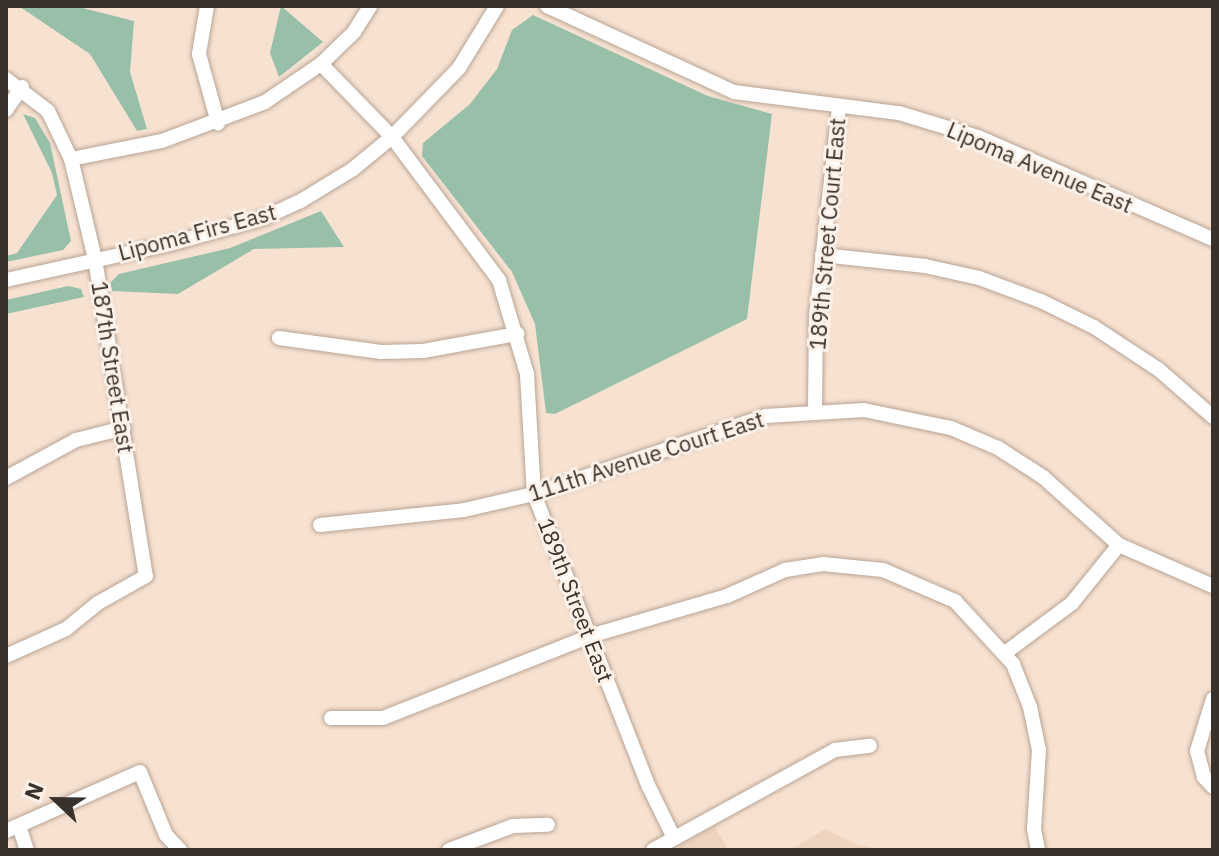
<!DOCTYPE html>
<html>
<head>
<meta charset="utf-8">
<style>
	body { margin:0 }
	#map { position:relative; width:1219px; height:856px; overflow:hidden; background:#f7e2d2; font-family:"IBM Plex Sans",sans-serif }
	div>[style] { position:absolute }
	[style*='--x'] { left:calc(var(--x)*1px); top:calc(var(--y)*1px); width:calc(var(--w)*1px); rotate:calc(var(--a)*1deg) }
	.built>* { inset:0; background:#efd5c0 }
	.green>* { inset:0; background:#98c0a9 }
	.roads { filter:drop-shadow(0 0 2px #b8a495) drop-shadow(0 0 2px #b8a495) }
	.minor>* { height:14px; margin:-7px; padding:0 7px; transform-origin:7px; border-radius:7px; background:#fff }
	span { translate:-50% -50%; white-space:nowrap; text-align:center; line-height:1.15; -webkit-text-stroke:6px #fef1e8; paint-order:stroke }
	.street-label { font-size:22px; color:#39312b }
	.frame { position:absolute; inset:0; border:8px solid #39312b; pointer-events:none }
	.north { position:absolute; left:16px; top:760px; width:80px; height:80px; -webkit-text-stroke:6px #fef1e8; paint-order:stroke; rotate:292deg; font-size:22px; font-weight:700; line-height:32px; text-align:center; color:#39312b }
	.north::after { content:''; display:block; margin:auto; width:28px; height:36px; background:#39312b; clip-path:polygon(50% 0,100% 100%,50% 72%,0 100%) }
</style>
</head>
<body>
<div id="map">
	<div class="built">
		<i style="clip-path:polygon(714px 826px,729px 850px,674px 850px)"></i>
		<i style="clip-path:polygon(825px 829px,856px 844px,882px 850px,790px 850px)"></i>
	</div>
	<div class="green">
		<i style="clip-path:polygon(75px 6px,134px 21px,130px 72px,147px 129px,137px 131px,90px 54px,20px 7px)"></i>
		<i style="clip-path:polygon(281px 6px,323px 42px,279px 77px,270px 53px)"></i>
		<i style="clip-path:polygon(533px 15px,708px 96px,772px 114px,747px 319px,555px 414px,546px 413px,535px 324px,512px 272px,422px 156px,423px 143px,470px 104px,497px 69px,512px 30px)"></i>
		<i style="clip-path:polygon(23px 114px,35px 118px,50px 143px,71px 241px,63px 250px,6px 262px,6px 256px,17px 253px,57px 195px,52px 173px)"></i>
		<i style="clip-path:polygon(321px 211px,344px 247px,254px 249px,178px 294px,112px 291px,110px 283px,119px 274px,230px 248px)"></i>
		<i style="clip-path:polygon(68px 286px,81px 289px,84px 297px,6px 314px,6px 300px)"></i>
	</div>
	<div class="roads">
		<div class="minor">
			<i style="--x:207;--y:6;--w:49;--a:99.5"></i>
			<i style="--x:199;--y:54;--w:72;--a:74.6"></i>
			<i style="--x:547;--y:6;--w:206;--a:24.7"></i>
			<i style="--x:734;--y:92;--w:166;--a:7.3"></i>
			<i style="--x:899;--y:113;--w:83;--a:16.9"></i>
			<i style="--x:978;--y:137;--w:256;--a:23.5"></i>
			<i style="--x:321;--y:64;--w:102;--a:45.8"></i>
			<i style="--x:392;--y:137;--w:179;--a:53.2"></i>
			<i style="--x:499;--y:280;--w:98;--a:73.4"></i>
			<i style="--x:527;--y:374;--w:120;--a:86.7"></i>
			<i style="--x:534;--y:494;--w:313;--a:68.6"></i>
			<i style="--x:648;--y:785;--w:59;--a:63.9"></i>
			<i style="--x:6;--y:79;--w:53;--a:37.3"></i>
			<i style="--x:48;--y:111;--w:53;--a:64.4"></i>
			<i style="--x:71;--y:159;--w:103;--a:76.5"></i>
			<i style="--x:95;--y:259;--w:321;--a:80.9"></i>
			<i style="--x:146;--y:576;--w:55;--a:150.6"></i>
			<i style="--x:98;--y:603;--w:41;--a:140.9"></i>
			<i style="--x:66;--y:629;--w:66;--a:155.8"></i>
			<i style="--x:6;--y:110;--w:28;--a:-55"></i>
			<i style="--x:71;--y:159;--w:93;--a:-11.2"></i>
			<i style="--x:162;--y:141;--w:110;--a:-20.7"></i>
			<i style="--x:265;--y:102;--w:68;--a:-34.2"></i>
			<i style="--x:321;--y:64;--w:46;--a:-44.1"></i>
			<i style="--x:354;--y:32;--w:31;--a:-58"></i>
			<i style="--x:822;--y:255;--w:104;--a:6.1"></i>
			<i style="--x:925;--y:266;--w:55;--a:12.5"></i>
			<i style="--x:979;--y:278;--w:66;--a:20.4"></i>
			<i style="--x:1041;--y:301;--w:59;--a:26.1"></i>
			<i style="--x:1094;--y:327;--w:77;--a:33.3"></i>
			<i style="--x:1158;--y:369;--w:73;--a:41.1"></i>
			<i style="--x:6;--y:280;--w:168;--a:-12.4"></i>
			<i style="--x:170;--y:244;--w:98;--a:-15.5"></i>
			<i style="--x:264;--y:218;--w:38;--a:-25"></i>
			<i style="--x:299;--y:202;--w:63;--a:-31.4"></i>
			<i style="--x:353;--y:169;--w:50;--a:-39.4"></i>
			<i style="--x:392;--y:137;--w:96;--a:-45.8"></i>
			<i style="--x:459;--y:68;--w:73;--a:-58.5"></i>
			<i style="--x:279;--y:338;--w:103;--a:7.8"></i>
			<i style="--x:381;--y:352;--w:42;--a:-1.4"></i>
			<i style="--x:423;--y:351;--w:96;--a:-10.3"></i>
			<i style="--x:815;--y:410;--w:94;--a:-89.4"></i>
			<i style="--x:816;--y:316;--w:211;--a:-83.7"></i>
			<i style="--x:6;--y:478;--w:80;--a:-28.5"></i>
			<i style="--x:76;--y:440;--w:49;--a:-14"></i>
			<i style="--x:320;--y:525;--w:145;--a:-5.9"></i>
			<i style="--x:464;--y:510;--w:72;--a:-12.9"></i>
			<i style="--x:534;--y:494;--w:245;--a:-18.6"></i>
			<i style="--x:766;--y:416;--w:98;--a:-3.5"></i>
			<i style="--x:864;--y:410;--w:89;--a:11.7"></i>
			<i style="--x:951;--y:428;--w:51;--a:23.1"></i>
			<i style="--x:998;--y:448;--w:54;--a:32.8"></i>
			<i style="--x:1043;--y:477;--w:102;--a:41.8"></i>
			<i style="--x:1119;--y:545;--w:103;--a:23.6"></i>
			<i style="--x:1005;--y:653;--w:84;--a:-36.7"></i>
			<i style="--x:1072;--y:603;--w:75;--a:-51"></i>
			<i style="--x:1213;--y:699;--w:54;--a:107.1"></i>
			<i style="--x:1197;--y:751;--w:27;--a:75"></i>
			<i style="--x:1204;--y:777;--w:13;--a:48"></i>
			<i style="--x:331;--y:718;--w:52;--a:0"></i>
			<i style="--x:383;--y:718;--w:223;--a:-21.6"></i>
			<i style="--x:590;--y:636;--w:143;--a:-16.3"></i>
			<i style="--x:727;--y:596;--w:64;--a:-24.1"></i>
			<i style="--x:785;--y:570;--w:38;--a:-9"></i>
			<i style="--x:823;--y:564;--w:60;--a:5.7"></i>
			<i style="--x:883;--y:570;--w:78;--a:23.3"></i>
			<i style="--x:955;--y:601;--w:86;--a:47.4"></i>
			<i style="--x:1013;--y:664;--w:46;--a:68.4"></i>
			<i style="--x:1030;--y:707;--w:44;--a:78.2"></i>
			<i style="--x:1039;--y:750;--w:79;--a:93.6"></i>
			<i style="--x:1034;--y:829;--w:21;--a:79"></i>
			<i style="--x:19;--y:826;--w:25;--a:72"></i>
			<i style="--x:6;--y:831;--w:146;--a:-23.8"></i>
			<i style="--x:140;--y:772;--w:68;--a:67.6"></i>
			<i style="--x:166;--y:835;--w:21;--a:47"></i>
			<i style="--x:449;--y:850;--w:68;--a:-20.6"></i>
			<i style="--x:513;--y:826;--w:35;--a:-2"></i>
			<i style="--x:653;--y:850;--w:208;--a:-28.8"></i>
			<i style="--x:835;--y:750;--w:35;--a:-7"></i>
		</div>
	</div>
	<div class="street-label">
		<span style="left:1040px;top:167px;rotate:23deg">Lipoma Avenue East</span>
		<span style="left:197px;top:232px;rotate:-15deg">Lipoma Firs East</span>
		<span style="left:827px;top:234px;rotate:-85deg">189th Street Court East</span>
		<span style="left:113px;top:367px;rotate:81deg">187th Street East</span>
		<span style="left:646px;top:456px;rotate:-18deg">111th Avenue Court East</span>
		<span style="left:576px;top:600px;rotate:69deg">189th Street East</span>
	</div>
	<div class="frame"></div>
	<div class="north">N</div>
</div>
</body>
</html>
